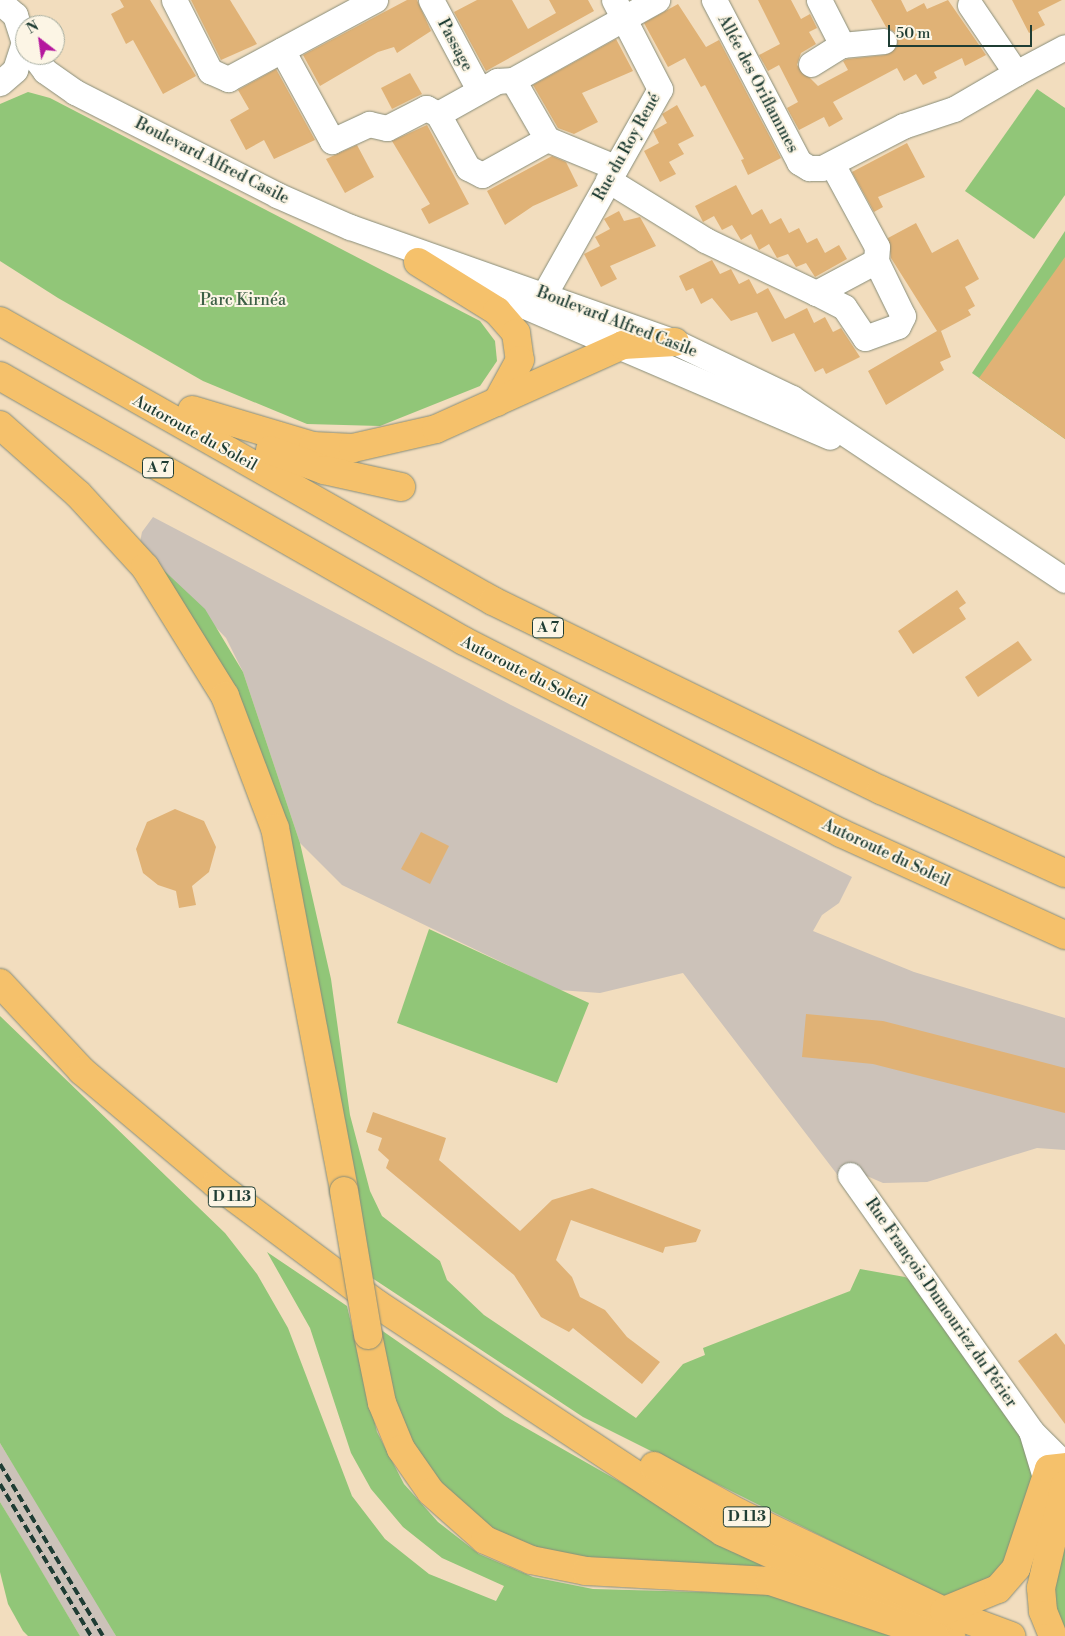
<!DOCTYPE html>
<html>
<head>
<meta charset="utf-8">
<style>
	body { margin:0 }
	#map { position:relative; width:1065px; height:1636px; overflow:hidden; background:#f2ddbe; font-family:"Libre Bodoni",serif }
	div>[style] { position:absolute }
	[style*='--x'] { left:calc(var(--x)*1px); top:calc(var(--y)*1px); width:calc(var(--w)*1px); rotate:calc(var(--a)*1deg) }
	.industrial>* { inset:0; background:#ccc2b9 }
	.green>* { inset:0; background:#91c678 }
	.building>* { inset:0; background:#e0b276 }
	.roads { filter:drop-shadow(0 0 1px #888d79) drop-shadow(0 0 1px #888d79) }
	.minor>* { height:25px; margin:-12.5px; padding:0 12.5px; transform-origin:12.5px; border-radius:12.5px; background:#fff }
	.major>* { height:28px; margin:-14px; padding:0 14px; transform-origin:14px; border-radius:14px; background:#f5c16b }
	.highway>* { height:28px; margin:-14px; padding:0 14px; transform-origin:14px; border-radius:14px; background:#f5c16b }
	.rail>* { height:4px; margin-top:-2px; transform-origin:0; background:repeating-linear-gradient(90deg,#1f3d34 0 8px,transparent 0 12px) }
	.bridges { filter:drop-shadow(0 0 1px #888d79) drop-shadow(0 0 1px #888d79) }
	.highway-bridge>* { height:28px; margin:-14px; padding:0 14px; transform-origin:14px; border-radius:14px; background:#f5c16b }
	span { translate:-50% -50%; white-space:nowrap; text-align:center; line-height:1.15; -webkit-text-stroke:4px #fcf5e5; paint-order:stroke }
	.shield-label span { padding:1px 4px; background:#fcf5e5; border:1px solid; border-radius:4px; -webkit-text-stroke-width:0 }
	.shield-label { font-size:15px; color:#1f3d34; font-weight:700 }
	.street-label { font-size:16px; color:#1f3d34 }
	.park-label { font-size:16px; color:#3c5f45 }
	.north { position:absolute; left:15px; top:15px; width:50px; height:50px; box-sizing:border-box; background:#fcf5e5; border:1px solid #a4ab9e; border-radius:50%; rotate:330deg; font-size:14px; font-weight:700; line-height:20px; text-align:center; color:#1f3d34 }
	.north::after { content:''; display:block; margin:auto; width:18px; height:22px; background:#b5179e; clip-path:polygon(50% 0,100% 100%,50% 72%,0 100%) }
	.scale { position:absolute; left:888px; top:25px; width:144px; height:22px; box-sizing:border-box; border:2px solid #1f3d34; border-top:0; padding-left:6px; font-size:15px; line-height:18px; white-space:nowrap; color:#1f3d34; -webkit-text-stroke:4px #fcf5e5; paint-order:stroke }
</style>
</head>
<body>
<div id="map">
	<div class="industrial">
		<i style="clip-path:polygon(153px 517px,511px 705px,852px 877px,839px 903px,822px 915px,813px 931px,914px 972px,1065px 1018px,1065px 1150px,1037px 1148px,927px 1182px,883px 1183px,860px 1173px,846px 1186px,683px 973px,600px 993px,559px 990px,342px 885px,300px 843px,243px 672px,226px 638px,139px 547px,142px 532px)"></i>
		<i style="clip-path:polygon(0 1443px,93px 1594px,116px 1636px,80px 1636px,0 1502px)"></i>
	</div>
	<div class="green">
		<i style="clip-path:polygon(1037px 89px,1065px 108px,1065px 195px,1034px 239px,965px 191px)"></i>
		<i style="clip-path:polygon(28px 92px,50px 98px,480px 321px,495px 341px,497px 361px,480px 386px,380px 426px,307px 424px,203px 381px,58px 298px,0 261px,0 104px)"></i>
		<i style="clip-path:polygon(1065px 231px,1065px 439px,972px 373px)"></i>
		<i style="clip-path:polygon(139px 547px,205px 609px,243px 672px,300px 843px,331px 979px,350px 1115px,370px 1191px,382px 1216px,440px 1261px,447px 1280px,484px 1315px,636px 1418px,683px 1364px,705px 1355px,703px 1348px,850px 1291px,860px 1269px,905px 1277px,914px 1282px,1019px 1429px,1036px 1467px,1005px 1573px,943px 1597px,583px 1417px,366px 1274px,278px 814px)"></i>
		<i style="clip-path:polygon(429px 929px,589px 1003px,557px 1083px,397px 1023px)"></i>
		<i style="clip-path:polygon(0 1016px,225px 1233px,257px 1274px,288px 1328px,352px 1496px,385px 1539px,429px 1574px,496px 1601px,504px 1586px,442px 1558px,403px 1527px,371px 1489px,351px 1453px,310px 1328px,267px 1252px,347px 1306px,377px 1432px,404px 1484px,438px 1522px,479px 1554px,533px 1577px,593px 1589px,770px 1594px,900px 1636px,116px 1636px,0 1443px)"></i>
		<i style="clip-path:polygon(374px 1325px,505px 1416px,762px 1563px,759px 1572px,654px 1568px,511px 1546px,450px 1503px,396px 1424px)"></i>
		<i style="clip-path:polygon(0 1502px,25px 1543px,80px 1636px,28px 1636px,23px 1631px,8px 1604px,0 1572px)"></i>
		<i style="clip-path:polygon(1065px 1516px,1065px 1636px,1048px 1610px)"></i>
	</div>
	<div class="building">
		<i style="clip-path:polygon(120px 0,150px 0,196px 76px,163px 94px,133px 40px,126px 44px,111px 14px,124px 7px)"></i>
		<i style="clip-path:polygon(191px 0,230px 0,257px 44px,221px 60px)"></i>
		<i style="clip-path:polygon(407px 0,417px 0,431px 31px,397px 53px,394px 47px,378px 52px,320px 86px,303px 55px)"></i>
		<i style="clip-path:polygon(477px 0,512px 0,528px 29px,556px 13px,549px 0,588px 0,594px 11px,486px 71px,454px 12px)"></i>
		<i style="clip-path:polygon(758px 0,791px 0,801px 19px,810px 14px,817px 28px,809px 32px,816px 44px,801px 53px,797px 65px,818px 86px,848px 70px,843px 61px,847px 59px,885px 55px,897px 47px,896px 33px,886px 27px,871px 0,901px 0,907px 12px,924px 3px,927px 9px,948px 0,986px 55px,965px 66px,962px 58px,934px 72px,937px 78px,923px 85px,916px 74px,904px 81px,897px 68px,833px 102px,843px 119px,829px 127px,824px 117px,799px 130px,787px 108px,798px 102px,779px 65px,768px 71px,759px 55px,780px 44px)"></i>
		<i style="clip-path:polygon(1012px 0,1062px 0,1038px 12px,1045px 25px,1029px 33px)"></i>
		<i style="clip-path:polygon(678px 4px,706px 47px,719px 40px,781px 158px,748px 175px,741px 160px,744px 159px,705px 85px,701px 87px,685px 58px,668px 67px,644px 23px)"></i>
		<i style="clip-path:polygon(616px 39px,633px 71px,582px 93px,598px 122px,574px 134px,558px 128px,533px 85px)"></i>
		<i style="clip-path:polygon(276px 69px,315px 140px,274px 159px,264px 140px,246px 150px,230px 120px,249px 109px,238px 90px)"></i>
		<i style="clip-path:polygon(410px 73px,422px 94px,392px 109px,381px 88px)"></i>
		<i style="clip-path:polygon(677px 105px,694px 136px,678px 144px,684px 154px,669px 162px,676px 174px,660px 182px,644px 151px,659px 143px,653px 131px,667px 123px,662px 114px)"></i>
		<i style="clip-path:polygon(427px 125px,469px 204px,429px 224px,421px 209px,430px 204px,392px 141px)"></i>
		<i style="clip-path:polygon(907px 143px,925px 177px,878px 197px,883px 207px,874px 212px,852px 172px)"></i>
		<i style="clip-path:polygon(357px 145px,374px 177px,345px 193px,326px 159px)"></i>
		<i style="clip-path:polygon(552px 156px,566px 162px,578px 186px,533px 206px,505px 225px,487px 191px)"></i>
		<i style="clip-path:polygon(736px 185px,752px 215px,762px 209px,770px 224px,781px 218px,789px 233px,799px 228px,807px 243px,817px 238px,825px 253px,839px 245px,847px 259px,815px 277px,806px 263px,796px 267px,788px 254px,777px 258px,769px 244px,759px 250px,751px 234px,741px 240px,732px 225px,722px 230px,714px 216px,703px 222px,695px 206px)"></i>
		<i style="clip-path:polygon(619px 211px,624px 221px,640px 217px,656px 246px,610px 266px,617px 279px,601px 287px,584px 254px,600px 246px,595px 237px,610px 229px,604px 219px)"></i>
		<i style="clip-path:polygon(916px 223px,932px 253px,958px 239px,979px 279px,965px 287px,975px 306px,968px 310px,971px 315px,941px 331px,951px 357px,940px 362px,944px 370px,886px 405px,868px 371px,937px 331px,891px 258px,888px 238px)"></i>
		<i style="clip-path:polygon(1065px 257px,1065px 439px,979px 378px)"></i>
		<i style="clip-path:polygon(712px 260px,720px 274px,731px 269px,739px 284px,749px 279px,757px 294px,768px 288px,785px 319px,807px 308px,814px 323px,825px 317px,833px 332px,841px 328px,860px 357px,826px 374px,823px 368px,815px 372px,794px 333px,772px 342px,757px 312px,731px 321px,712px 298px,701px 304px,693px 288px,686px 291px,679px 276px)"></i>
		<i style="clip-path:polygon(957px 590px,966px 603px,959px 608px,966px 619px,913px 654px,898px 631px)"></i>
		<i style="clip-path:polygon(1018px 641px,1032px 660px,978px 697px,965px 677px)"></i>
		<i style="clip-path:polygon(175px 809px,204px 821px,216px 847px,209px 872px,192px 886px,196px 905px,179px 908px,176px 891px,158px 885px,143px 873px,136px 849px,147px 822px)"></i>
		<i style="clip-path:polygon(421px 832px,449px 846px,430px 884px,401px 869px)"></i>
		<i style="clip-path:polygon(806px 1014px,883px 1021px,1065px 1068px,1065px 1113px,873px 1064px,802px 1057px)"></i>
		<i style="clip-path:polygon(373px 1112px,446px 1138px,439px 1160px,520px 1231px,552px 1200px,592px 1188px,701px 1230px,696px 1242px,665px 1247px,663px 1253px,571px 1220px,556px 1260px,572px 1277px,580px 1297px,605px 1310px,627px 1337px,660px 1362px,642px 1384px,573px 1328px,569px 1332px,541px 1317px,514px 1275px,386px 1168px,389px 1160px,378px 1150px,382px 1138px,366px 1132px)"></i>
		<i style="clip-path:polygon(1056px 1333px,1065px 1345px,1065px 1424px,1018px 1361px)"></i>
	</div>
	<div class="roads">
		<div class="minor">
			<i style="--x:174;--y:0;--w:80;--a:63.1"></i>
			<i style="--x:210;--y:71;--w:20;--a:24"></i>
			<i style="--x:228;--y:79;--w:167;--a:-28.3"></i>
			<i style="--x:431;--y:0;--w:102;--a:61.9"></i>
			<i style="--x:714;--y:0;--w:183;--a:62.3"></i>
			<i style="--x:799;--y:162;--w:12;--a:31"></i>
			<i style="--x:809;--y:168;--w:13;--a:0"></i>
			<i style="--x:822;--y:168;--w:91;--a:-27.4"></i>
			<i style="--x:903;--y:126;--w:54;--a:-18.4"></i>
			<i style="--x:954;--y:109;--w:72;--a:-30.1"></i>
			<i style="--x:819;--y:0;--w:51;--a:62.9"></i>
			<i style="--x:842;--y:45;--w:42;--a:-5.4"></i>
			<i style="--x:0;--y:2;--w:20;--a:41"></i>
			<i style="--x:15;--y:15;--w:28;--a:72"></i>
			<i style="--x:24;--y:42;--w:29;--a:108"></i>
			<i style="--x:15;--y:70;--w:20;--a:139"></i>
			<i style="--x:970;--y:5;--w:82;--a:55.9"></i>
			<i style="--x:1016;--y:73;--w:55;--a:-28"></i>
			<i style="--x:282;--y:50;--w:104;--a:61.2"></i>
			<i style="--x:332;--y:141;--w:41;--a:-24.7"></i>
			<i style="--x:369;--y:124;--w:18;--a:13"></i>
			<i style="--x:387;--y:128;--w:44;--a:-27.1"></i>
			<i style="--x:426;--y:108;--w:13;--a:27"></i>
			<i style="--x:33;--y:55;--w:20;--a:53"></i>
			<i style="--x:45;--y:71;--w:37;--a:35"></i>
			<i style="--x:75;--y:92;--w:227;--a:27"></i>
			<i style="--x:277;--y:195;--w:80;--a:23.7"></i>
			<i style="--x:350;--y:227;--w:345;--a:19.5"></i>
			<i style="--x:675;--y:342;--w:130;--a:25.6"></i>
			<i style="--x:792;--y:398;--w:328;--a:33.7"></i>
			<i style="--x:811;--y:64;--w:36;--a:-32"></i>
			<i style="--x:513;--y:80;--w:68;--a:60"></i>
			<i style="--x:547;--y:139;--w:74;--a:151"></i>
			<i style="--x:482;--y:175;--w:16;--a:-153"></i>
			<i style="--x:468;--y:168;--w:62;--a:-119.1"></i>
			<i style="--x:438;--y:114;--w:68;--a:-29.2"></i>
			<i style="--x:497;--y:81;--w:16;--a:-4"></i>
			<i style="--x:513;--y:80;--w:165;--a:-29.1"></i>
			<i style="--x:547;--y:139;--w:74;--a:22.4"></i>
			<i style="--x:832;--y:164;--w:94;--a:61.5"></i>
			<i style="--x:877;--y:247;--w:14;--a:94"></i>
			<i style="--x:608;--y:180;--w:114;--a:31.7"></i>
			<i style="--x:705;--y:240;--w:123;--a:25.5"></i>
			<i style="--x:876;--y:261;--w:61;--a:63.9"></i>
			<i style="--x:903;--y:316;--w:11;--a:117"></i>
			<i style="--x:898;--y:326;--w:35;--a:160"></i>
			<i style="--x:865;--y:338;--w:37;--a:-124"></i>
			<i style="--x:844;--y:307;--w:31;--a:-153"></i>
			<i style="--x:816;--y:293;--w:68;--a:-28.1"></i>
			<i style="--x:485;--y:289;--w:375;--a:23.2"></i>
			<i style="--x:545;--y:293;--w:234;--a:-60.6"></i>
			<i style="--x:660;--y:89;--w:100;--a:-117.3"></i>
			<i style="--x:850;--y:1175;--w:314;--a:54.7"></i>
			<i style="--x:1055;--y:1487;--w:17;--a:-130"></i>
			<i style="--x:1044;--y:1474;--w:45;--a:-106.8"></i>
			<i style="--x:1031;--y:1431;--w:48;--a:45"></i>
		</div>
		<div class="major">
			<i style="--x:0;--y:983;--w:120;--a:47"></i>
			<i style="--x:82;--y:1071;--w:175;--a:40.1"></i>
			<i style="--x:216;--y:1184;--w:201;--a:36.7"></i>
			<i style="--x:377;--y:1304;--w:414;--a:33.4"></i>
			<i style="--x:723;--y:1532;--w:251;--a:24.5"></i>
			<i style="--x:654;--y:1466;--w:97;--a:28.9"></i>
			<i style="--x:739;--y:1513;--w:227;--a:25.6"></i>
			<i style="--x:944;--y:1611;--w:72;--a:20.5"></i>
			<i style="--x:944;--y:1611;--w:58;--a:-22.2"></i>
			<i style="--x:998;--y:1589;--w:28;--a:-49"></i>
			<i style="--x:1016;--y:1568;--w:104;--a:-71.6"></i>
			<i style="--x:1049;--y:1469;--w:16;--a:-7"></i>
			<i style="--x:1053;--y:1636;--w:27;--a:-112"></i>
			<i style="--x:1043;--y:1611;--w:23;--a:-95"></i>
			<i style="--x:1041;--y:1588;--w:106;--a:-76.9"></i>
		</div>
		<div class="highway">
			<i style="--x:418;--y:262;--w:93;--a:31.8"></i>
			<i style="--x:497;--y:311;--w:29;--a:49"></i>
			<i style="--x:516;--y:333;--w:27;--a:82"></i>
			<i style="--x:520;--y:360;--w:48;--a:118.7"></i>
			<i style="--x:0;--y:321;--w:567;--a:29.59"></i>
			<i style="--x:493;--y:601;--w:432;--a:26"></i>
			<i style="--x:881;--y:790;--w:202;--a:24.3"></i>
			<i style="--x:0;--y:376;--w:534;--a:29.73"></i>
			<i style="--x:464;--y:641;--w:423;--a:27"></i>
			<i style="--x:841;--y:833;--w:246;--a:24.5"></i>
			<i style="--x:192;--y:410;--w:126;--a:16.6"></i>
			<i style="--x:313;--y:446;--w:40;--a:2.9"></i>
			<i style="--x:353;--y:448;--w:85;--a:-12.9"></i>
			<i style="--x:436;--y:429;--w:205;--a:-24.2"></i>
			<i style="--x:623;--y:345;--w:52;--a:-3.3"></i>
			<i style="--x:0;--y:425;--w:104;--a:41.5"></i>
			<i style="--x:78;--y:494;--w:99;--a:47.5"></i>
			<i style="--x:145;--y:567;--w:152;--a:58.2"></i>
			<i style="--x:225;--y:696;--w:141;--a:69.3"></i>
			<i style="--x:275;--y:828;--w:369;--a:79.2"></i>
			<i style="--x:270;--y:450;--w:58;--a:20.3"></i>
			<i style="--x:324;--y:470;--w:79;--a:12.4"></i>
			<i style="--x:368;--y:1335;--w:69;--a:78.4"></i>
			<i style="--x:382;--y:1403;--w:50;--a:67.6"></i>
			<i style="--x:401;--y:1449;--w:52;--a:55.1"></i>
			<i style="--x:431;--y:1492;--w:72;--a:41.6"></i>
			<i style="--x:485;--y:1540;--w:50;--a:23.5"></i>
			<i style="--x:531;--y:1560;--w:56;--a:11.3"></i>
			<i style="--x:586;--y:1571;--w:184;--a:3.1"></i>
			<i style="--x:770;--y:1581;--w:174;--a:18.4"></i>
		</div>
	</div>
	<div class="rail">
		<i style="--x:0;--y:1464;--w:200;--a:59.1"></i>
		<i style="--x:0;--y:1484;--w:177;--a:59.1"></i>
	</div>
	<div class="bridges">
		<div class="highway-bridge">
			<i style="--x:344;--y:1191;--w:146;--a:80.5"></i>
		</div>
	</div>
	<div class="shield-label">
		<span style="left:158px;top:468px">A 7</span>
		<span style="left:548px;top:628px">A 7</span>
		<span style="left:232px;top:1197px">D 113</span>
		<span style="left:747px;top:1517px">D 113</span>
	</div>
	<div class="street-label">
		<span style="left:455px;top:45px;rotate:62deg">Passage</span>
		<span style="left:758px;top:84px;rotate:62deg">Allée des Oriflammes</span>
		<span style="left:627px;top:147px;rotate:-61deg">Rue du Roy René</span>
		<span style="left:212px;top:161px;rotate:27deg">Boulevard Alfred Casile</span>
		<span style="left:617px;top:322px;rotate:21deg">Boulevard Alfred Casile</span>
		<span style="left:195px;top:433px;rotate:29deg">Autoroute du Soleil</span>
		<span style="left:524px;top:672px;rotate:27deg">Autoroute du Soleil</span>
		<span style="left:886px;top:853px;rotate:25deg">Autoroute du Soleil</span>
		<span style="left:941px;top:1303px;rotate:55deg">Rue François Dumouriez du Périer</span>
	</div>
	<div class="park-label">
		<span style="left:243px;top:300px">Parc Kirnéa</span>
	</div>
	<div class="north">N</div>
	<div class="scale">50 m</div>
</div>
</body>
</html>
